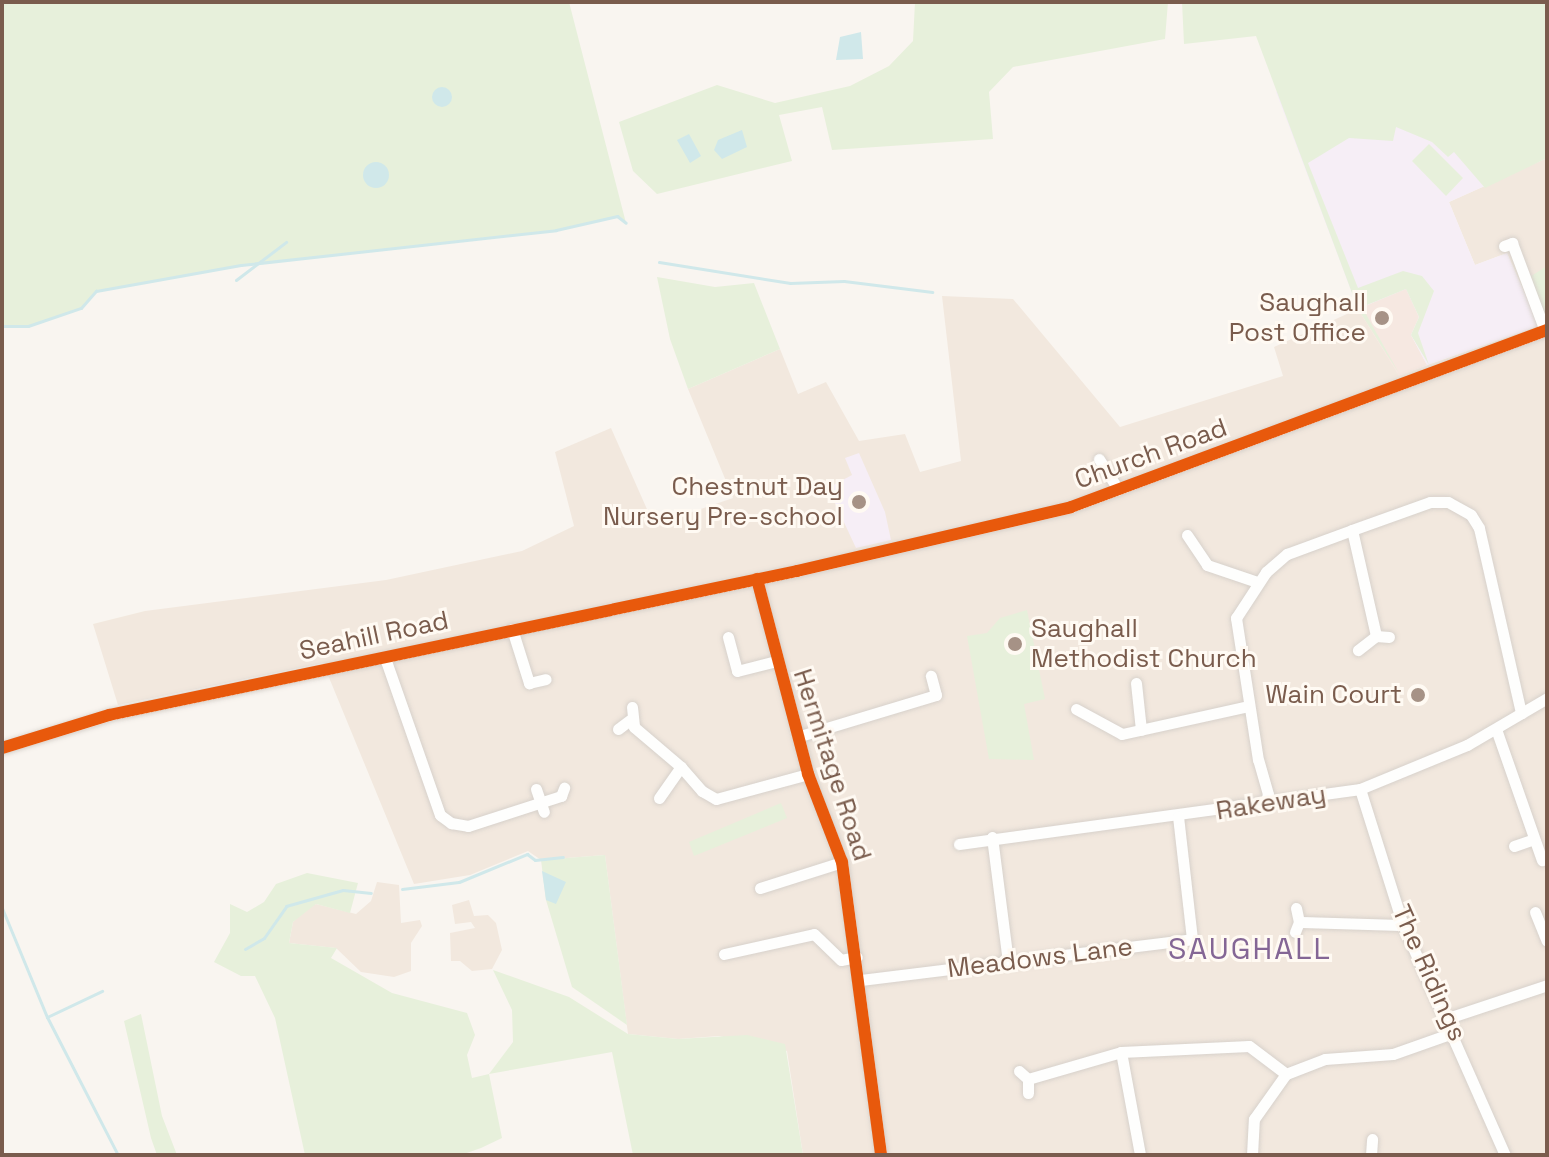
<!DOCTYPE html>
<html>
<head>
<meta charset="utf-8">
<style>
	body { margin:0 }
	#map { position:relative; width:1549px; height:1157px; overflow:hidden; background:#f9f5f0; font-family:"Space Grotesk",sans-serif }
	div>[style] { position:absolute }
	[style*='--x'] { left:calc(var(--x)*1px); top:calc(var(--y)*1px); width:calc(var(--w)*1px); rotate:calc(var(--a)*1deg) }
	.residential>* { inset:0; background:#f2e8de }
	.commercial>* { inset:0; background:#f6e8e1 }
	.education>* { inset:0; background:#f6eef6 }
	.green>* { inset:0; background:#e7f0db }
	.water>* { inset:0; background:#d0e8ea }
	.round { border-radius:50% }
	.stream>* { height:3px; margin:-1.5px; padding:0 1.5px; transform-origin:1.5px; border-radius:1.5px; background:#d0e8ea }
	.roads { filter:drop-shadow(0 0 2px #d7d1cb) drop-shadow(0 0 2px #d7d1cb) }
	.minor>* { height:11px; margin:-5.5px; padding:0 5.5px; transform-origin:5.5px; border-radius:5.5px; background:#fefefd }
	.cycleway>* { height:12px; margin:-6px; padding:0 6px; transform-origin:6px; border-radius:6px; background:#e8590c }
	.dots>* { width:22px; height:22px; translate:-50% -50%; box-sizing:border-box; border:4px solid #fffaf3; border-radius:50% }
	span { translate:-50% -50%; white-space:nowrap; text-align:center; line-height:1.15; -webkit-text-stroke:6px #fffaf3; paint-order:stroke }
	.poi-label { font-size:26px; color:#7a5c4d }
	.right { translate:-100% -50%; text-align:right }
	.left { translate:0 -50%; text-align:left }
	.street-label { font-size:26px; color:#7a5c4d }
	.quarter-label { font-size:30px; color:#846695; letter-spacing:2px }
	.frame { position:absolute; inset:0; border:4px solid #7a5c4d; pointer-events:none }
</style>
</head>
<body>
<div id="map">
	<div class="residential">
		<i style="clip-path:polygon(1547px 158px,1547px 1155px,803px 1155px,787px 1051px,719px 1036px,678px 1039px,628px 1034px,605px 855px,541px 860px,528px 851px,470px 875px,414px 884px,323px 663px,118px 705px,93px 624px,145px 611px,386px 580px,522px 551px,574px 526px,555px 452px,611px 428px,654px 525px,733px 498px,688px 389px,780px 349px,798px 394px,826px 382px,859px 441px,905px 434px,920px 472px,961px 461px,942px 296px,1013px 299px,1120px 427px,1283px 376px,1274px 347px,1358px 309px,1399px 375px,1539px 326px,1507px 253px,1475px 265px,1449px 202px)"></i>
		<i style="clip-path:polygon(377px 882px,399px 885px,401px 923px,420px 920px,422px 926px,411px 943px,411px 971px,394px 977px,361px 972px,336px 948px,289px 943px,293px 922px,305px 910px,316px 904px,356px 914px,371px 901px)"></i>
		<i style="clip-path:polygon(469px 900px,474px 916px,488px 915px,496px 923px,502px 950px,492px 969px,472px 971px,460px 961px,451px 961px,450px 933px,475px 928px,471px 922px,455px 924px,452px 905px)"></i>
	</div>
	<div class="commercial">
		<i style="clip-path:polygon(1406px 288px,1419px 317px,1411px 335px,1427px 365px,1399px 376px,1358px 309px)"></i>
	</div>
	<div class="education">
		<i style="clip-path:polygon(1335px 61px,1547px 158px,1449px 202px,1475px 265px,1507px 253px,1539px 326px,1427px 365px,1411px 335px,1419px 317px,1406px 289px,1358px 309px,1276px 92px)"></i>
		<i style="clip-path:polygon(859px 453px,885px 512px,891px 540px,856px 548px,828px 488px,852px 475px,845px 458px)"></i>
	</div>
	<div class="green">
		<i style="clip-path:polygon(2px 2px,569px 2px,626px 223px,617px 216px,556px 230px,241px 265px,96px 291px,81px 308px,28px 326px,2px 326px)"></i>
		<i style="clip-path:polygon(915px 2px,1168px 2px,1165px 39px,1013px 67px,989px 92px,993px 139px,832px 150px,822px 107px,779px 115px,792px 161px,657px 194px,633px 171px,619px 122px,717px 85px,775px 103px,850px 86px,889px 66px,913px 41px)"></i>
		<i style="clip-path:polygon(1182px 2px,1547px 2px,1547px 158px,1485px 188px,1454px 152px,1448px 157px,1432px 142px,1396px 127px,1393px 141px,1349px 138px,1308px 163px,1358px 288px,1403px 271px,1422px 276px,1434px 291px,1418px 333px,1429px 365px,1411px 335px,1419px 317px,1406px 289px,1362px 307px,1400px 375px,1358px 309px,1256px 36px,1184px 44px)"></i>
		<i style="clip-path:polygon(1429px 144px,1463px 178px,1446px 196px,1412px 161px)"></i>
		<i style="clip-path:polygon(1547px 266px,1547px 323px,1528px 278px)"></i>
		<i style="clip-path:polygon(657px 277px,715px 287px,754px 283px,780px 349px,688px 389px,670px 339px)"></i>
		<i style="clip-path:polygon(1027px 610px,1045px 699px,1024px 704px,1034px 760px,989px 759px,967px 636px,987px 633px,1000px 618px)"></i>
		<i style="clip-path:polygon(781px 803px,787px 818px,694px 856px,689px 842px)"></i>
		<i style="clip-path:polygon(605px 855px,627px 1025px,572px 987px,546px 900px,541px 860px)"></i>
		<i style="clip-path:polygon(307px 873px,358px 883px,350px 913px,316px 904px,293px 922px,289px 943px,337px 948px,331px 958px,392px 993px,467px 1013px,475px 1035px,467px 1055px,472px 1078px,489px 1074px,513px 1042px,512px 1010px,493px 970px,569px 997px,628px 1034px,678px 1039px,747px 1035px,785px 1044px,803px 1155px,633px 1155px,612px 1052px,489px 1074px,502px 1138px,481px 1148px,461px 1155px,305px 1155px,275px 1018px,255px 976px,241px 976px,214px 962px,230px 933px,230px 904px,247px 912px,264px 902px,276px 884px)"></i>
		<i style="clip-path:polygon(141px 1014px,162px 1116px,177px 1155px,157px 1155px,151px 1138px,124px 1021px)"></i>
	</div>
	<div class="water">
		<i style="clip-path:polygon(861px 32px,863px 59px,836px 60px,840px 37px)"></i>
		<i class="round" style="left:432px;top:87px;width:20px;height:20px"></i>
		<i style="clip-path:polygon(742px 130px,747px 147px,722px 159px,714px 150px,718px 140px)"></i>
		<i style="clip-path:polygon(689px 134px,701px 156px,690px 163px,677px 140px)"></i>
		<i class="round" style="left:363px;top:162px;width:26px;height:26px"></i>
		<i style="clip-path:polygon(542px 871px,566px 882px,556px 904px,546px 900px)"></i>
	</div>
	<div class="stream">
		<i style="--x:659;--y:262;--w:133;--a:9.1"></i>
		<i style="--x:790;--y:283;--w:54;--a:-2.1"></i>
		<i style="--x:844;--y:281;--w:89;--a:7.1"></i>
		<i style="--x:236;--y:280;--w:63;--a:-37.2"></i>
		<i style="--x:2;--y:326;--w:26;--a:0"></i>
		<i style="--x:28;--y:326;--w:56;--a:-18.8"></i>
		<i style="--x:81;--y:308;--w:23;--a:-49"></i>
		<i style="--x:96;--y:291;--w:147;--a:-10.2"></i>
		<i style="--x:241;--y:265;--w:317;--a:-6.3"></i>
		<i style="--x:556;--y:230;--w:63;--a:-12.9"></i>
		<i style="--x:617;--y:216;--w:11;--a:38"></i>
		<i style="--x:402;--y:889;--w:57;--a:-7"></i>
		<i style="--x:459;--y:882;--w:74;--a:-22.4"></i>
		<i style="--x:527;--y:854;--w:10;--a:37"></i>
		<i style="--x:535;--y:860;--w:28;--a:-6"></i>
		<i style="--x:2;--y:908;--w:118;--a:67.6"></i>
		<i style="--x:47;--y:1017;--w:155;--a:62.8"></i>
		<i style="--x:245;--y:949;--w:22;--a:-30"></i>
		<i style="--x:264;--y:938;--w:39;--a:-55"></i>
		<i style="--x:286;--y:906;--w:59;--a:-15.7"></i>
		<i style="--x:343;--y:890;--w:28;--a:6"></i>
		<i style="--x:47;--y:1017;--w:61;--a:-25.3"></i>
	</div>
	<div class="roads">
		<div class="minor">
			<i style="--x:1504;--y:246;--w:9;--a:-21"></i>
			<i style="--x:1512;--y:243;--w:94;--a:69.4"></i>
			<i style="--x:1099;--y:459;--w:36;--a:58"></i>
			<i style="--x:1352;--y:530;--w:109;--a:77.2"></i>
			<i style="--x:1376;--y:636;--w:23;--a:142"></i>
			<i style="--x:1187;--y:535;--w:36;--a:56"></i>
			<i style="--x:1207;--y:565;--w:53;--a:18.8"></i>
			<i style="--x:757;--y:579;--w:202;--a:75.3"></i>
			<i style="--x:808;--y:774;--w:94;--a:68.9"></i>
			<i style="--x:842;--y:862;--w:296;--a:82.4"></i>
			<i style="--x:512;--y:629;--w:57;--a:72.5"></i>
			<i style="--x:529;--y:683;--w:17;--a:-13"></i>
			<i style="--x:1376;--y:636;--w:13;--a:4"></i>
			<i style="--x:728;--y:637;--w:35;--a:75"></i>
			<i style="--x:737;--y:671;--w:40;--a:-14.4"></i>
			<i style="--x:385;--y:658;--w:166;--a:70.7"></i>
			<i style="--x:440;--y:815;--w:14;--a:36"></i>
			<i style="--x:451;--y:823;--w:17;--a:10"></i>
			<i style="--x:468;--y:826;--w:98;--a:-17.9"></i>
			<i style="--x:561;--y:796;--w:9;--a:-69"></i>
			<i style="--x:1136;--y:683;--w:47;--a:83.9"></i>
			<i style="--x:632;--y:707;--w:20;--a:84"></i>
			<i style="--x:634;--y:727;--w:62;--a:40.4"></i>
			<i style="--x:1076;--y:709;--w:52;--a:28.5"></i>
			<i style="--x:1122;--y:734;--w:129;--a:-12.5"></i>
			<i style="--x:618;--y:729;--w:15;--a:-37"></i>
			<i style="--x:1496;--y:729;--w:139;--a:70.7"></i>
			<i style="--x:800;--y:736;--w:142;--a:-16.8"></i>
			<i style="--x:936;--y:695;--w:20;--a:-105"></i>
			<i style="--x:2;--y:748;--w:112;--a:-17.1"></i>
			<i style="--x:109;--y:715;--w:703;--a:-11.82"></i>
			<i style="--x:797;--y:571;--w:281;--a:-13.1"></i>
			<i style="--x:1071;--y:507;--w:508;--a:-20.4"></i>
			<i style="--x:536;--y:789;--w:24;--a:71"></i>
			<i style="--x:1360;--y:789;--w:143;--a:72.5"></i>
			<i style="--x:1403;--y:925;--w:252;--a:66.1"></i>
			<i style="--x:659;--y:798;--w:38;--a:-55"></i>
			<i style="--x:681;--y:767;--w:32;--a:49"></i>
			<i style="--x:702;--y:791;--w:16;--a:30"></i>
			<i style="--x:716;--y:799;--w:95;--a:-15.2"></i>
			<i style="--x:1265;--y:805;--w:11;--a:-75"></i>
			<i style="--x:1268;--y:794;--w:35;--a:-106"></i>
			<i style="--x:1258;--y:760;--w:144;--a:-98.8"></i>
			<i style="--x:1236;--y:618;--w:55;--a:-56.9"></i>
			<i style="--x:1266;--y:572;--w:28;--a:-41"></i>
			<i style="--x:1287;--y:554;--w:69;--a:-20.3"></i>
			<i style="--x:1352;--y:530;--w:83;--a:-19.7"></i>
			<i style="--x:1430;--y:502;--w:18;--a:0"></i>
			<i style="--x:1448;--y:502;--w:26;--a:29"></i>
			<i style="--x:1471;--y:515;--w:15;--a:58"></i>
			<i style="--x:1479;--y:528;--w:190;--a:77.2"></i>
			<i style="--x:992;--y:837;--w:126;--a:82.7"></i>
			<i style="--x:959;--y:844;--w:405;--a:-7.8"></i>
			<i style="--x:1360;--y:789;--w:116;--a:-22.4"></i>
			<i style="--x:1467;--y:745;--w:93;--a:-30.4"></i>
			<i style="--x:1514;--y:846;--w:18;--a:-19"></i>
			<i style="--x:760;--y:888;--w:86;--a:-17.6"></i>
			<i style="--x:1296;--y:908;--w:14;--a:78"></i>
			<i style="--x:1535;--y:912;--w:31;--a:68"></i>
			<i style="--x:1295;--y:932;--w:11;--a:-68"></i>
			<i style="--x:1299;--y:922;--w:104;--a:1.7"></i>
			<i style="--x:724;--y:954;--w:92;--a:-12.5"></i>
			<i style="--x:814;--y:934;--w:37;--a:44"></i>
			<i style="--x:841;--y:960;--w:16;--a:-11"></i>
			<i style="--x:860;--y:980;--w:335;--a:-7"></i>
			<i style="--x:1192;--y:939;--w:123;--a:-96.5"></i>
			<i style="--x:1448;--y:1018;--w:104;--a:-18.4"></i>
			<i style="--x:1121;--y:1052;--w:105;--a:79.5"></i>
			<i style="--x:1019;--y:1071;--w:12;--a:42"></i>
			<i style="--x:1028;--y:1079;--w:97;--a:-16.2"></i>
			<i style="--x:1121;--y:1052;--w:128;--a:-2.7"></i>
			<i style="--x:1249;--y:1046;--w:46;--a:37.1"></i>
			<i style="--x:1028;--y:1093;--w:14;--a:-90"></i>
			<i style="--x:1252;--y:1155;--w:36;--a:-87"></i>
			<i style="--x:1254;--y:1119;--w:55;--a:-54.6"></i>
			<i style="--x:1286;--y:1074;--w:42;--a:-21"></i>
			<i style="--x:1325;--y:1059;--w:68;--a:-4.2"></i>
			<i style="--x:1393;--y:1054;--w:66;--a:-19.5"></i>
			<i style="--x:1371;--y:1155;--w:16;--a:-86"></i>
		</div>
	</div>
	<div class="cycleway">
		<i style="--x:757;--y:579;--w:202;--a:75.3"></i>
		<i style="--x:808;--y:774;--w:94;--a:68.9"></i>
		<i style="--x:842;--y:862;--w:296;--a:82.4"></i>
		<i style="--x:2;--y:748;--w:112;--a:-17.1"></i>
		<i style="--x:109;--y:715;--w:703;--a:-11.82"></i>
		<i style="--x:797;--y:571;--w:281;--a:-13.1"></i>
		<i style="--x:1071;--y:507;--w:508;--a:-20.4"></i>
	</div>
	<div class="dots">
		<i style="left:1382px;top:318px;background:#a69286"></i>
		<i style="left:859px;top:502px;background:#a69286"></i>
		<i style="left:1015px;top:644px;background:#a69286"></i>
		<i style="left:1418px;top:695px;background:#a69286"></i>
	</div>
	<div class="poi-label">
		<span class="right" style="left:1366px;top:318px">Saughall<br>Post Office</span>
		<span class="right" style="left:843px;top:502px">Chestnut Day<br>Nursery Pre-school</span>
		<span class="left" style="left:1031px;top:644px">Saughall<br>Methodist Church</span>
		<span class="right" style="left:1402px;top:695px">Wain Court</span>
	</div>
	<div class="street-label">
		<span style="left:1151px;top:454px;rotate:-20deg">Church Road</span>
		<span style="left:374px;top:636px;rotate:-12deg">Seahill Road</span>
		<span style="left:832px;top:765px;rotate:72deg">Hermitage Road</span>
		<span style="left:1271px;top:803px;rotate:-9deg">Rakeway</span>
		<span style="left:1040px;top:958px;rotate:-7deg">Meadows Lane</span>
		<span style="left:1429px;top:973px;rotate:66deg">The Ridings</span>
	</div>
	<div class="quarter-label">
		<span style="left:1250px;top:949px">SAUGHALL</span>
	</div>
	<div class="frame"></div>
</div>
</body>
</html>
